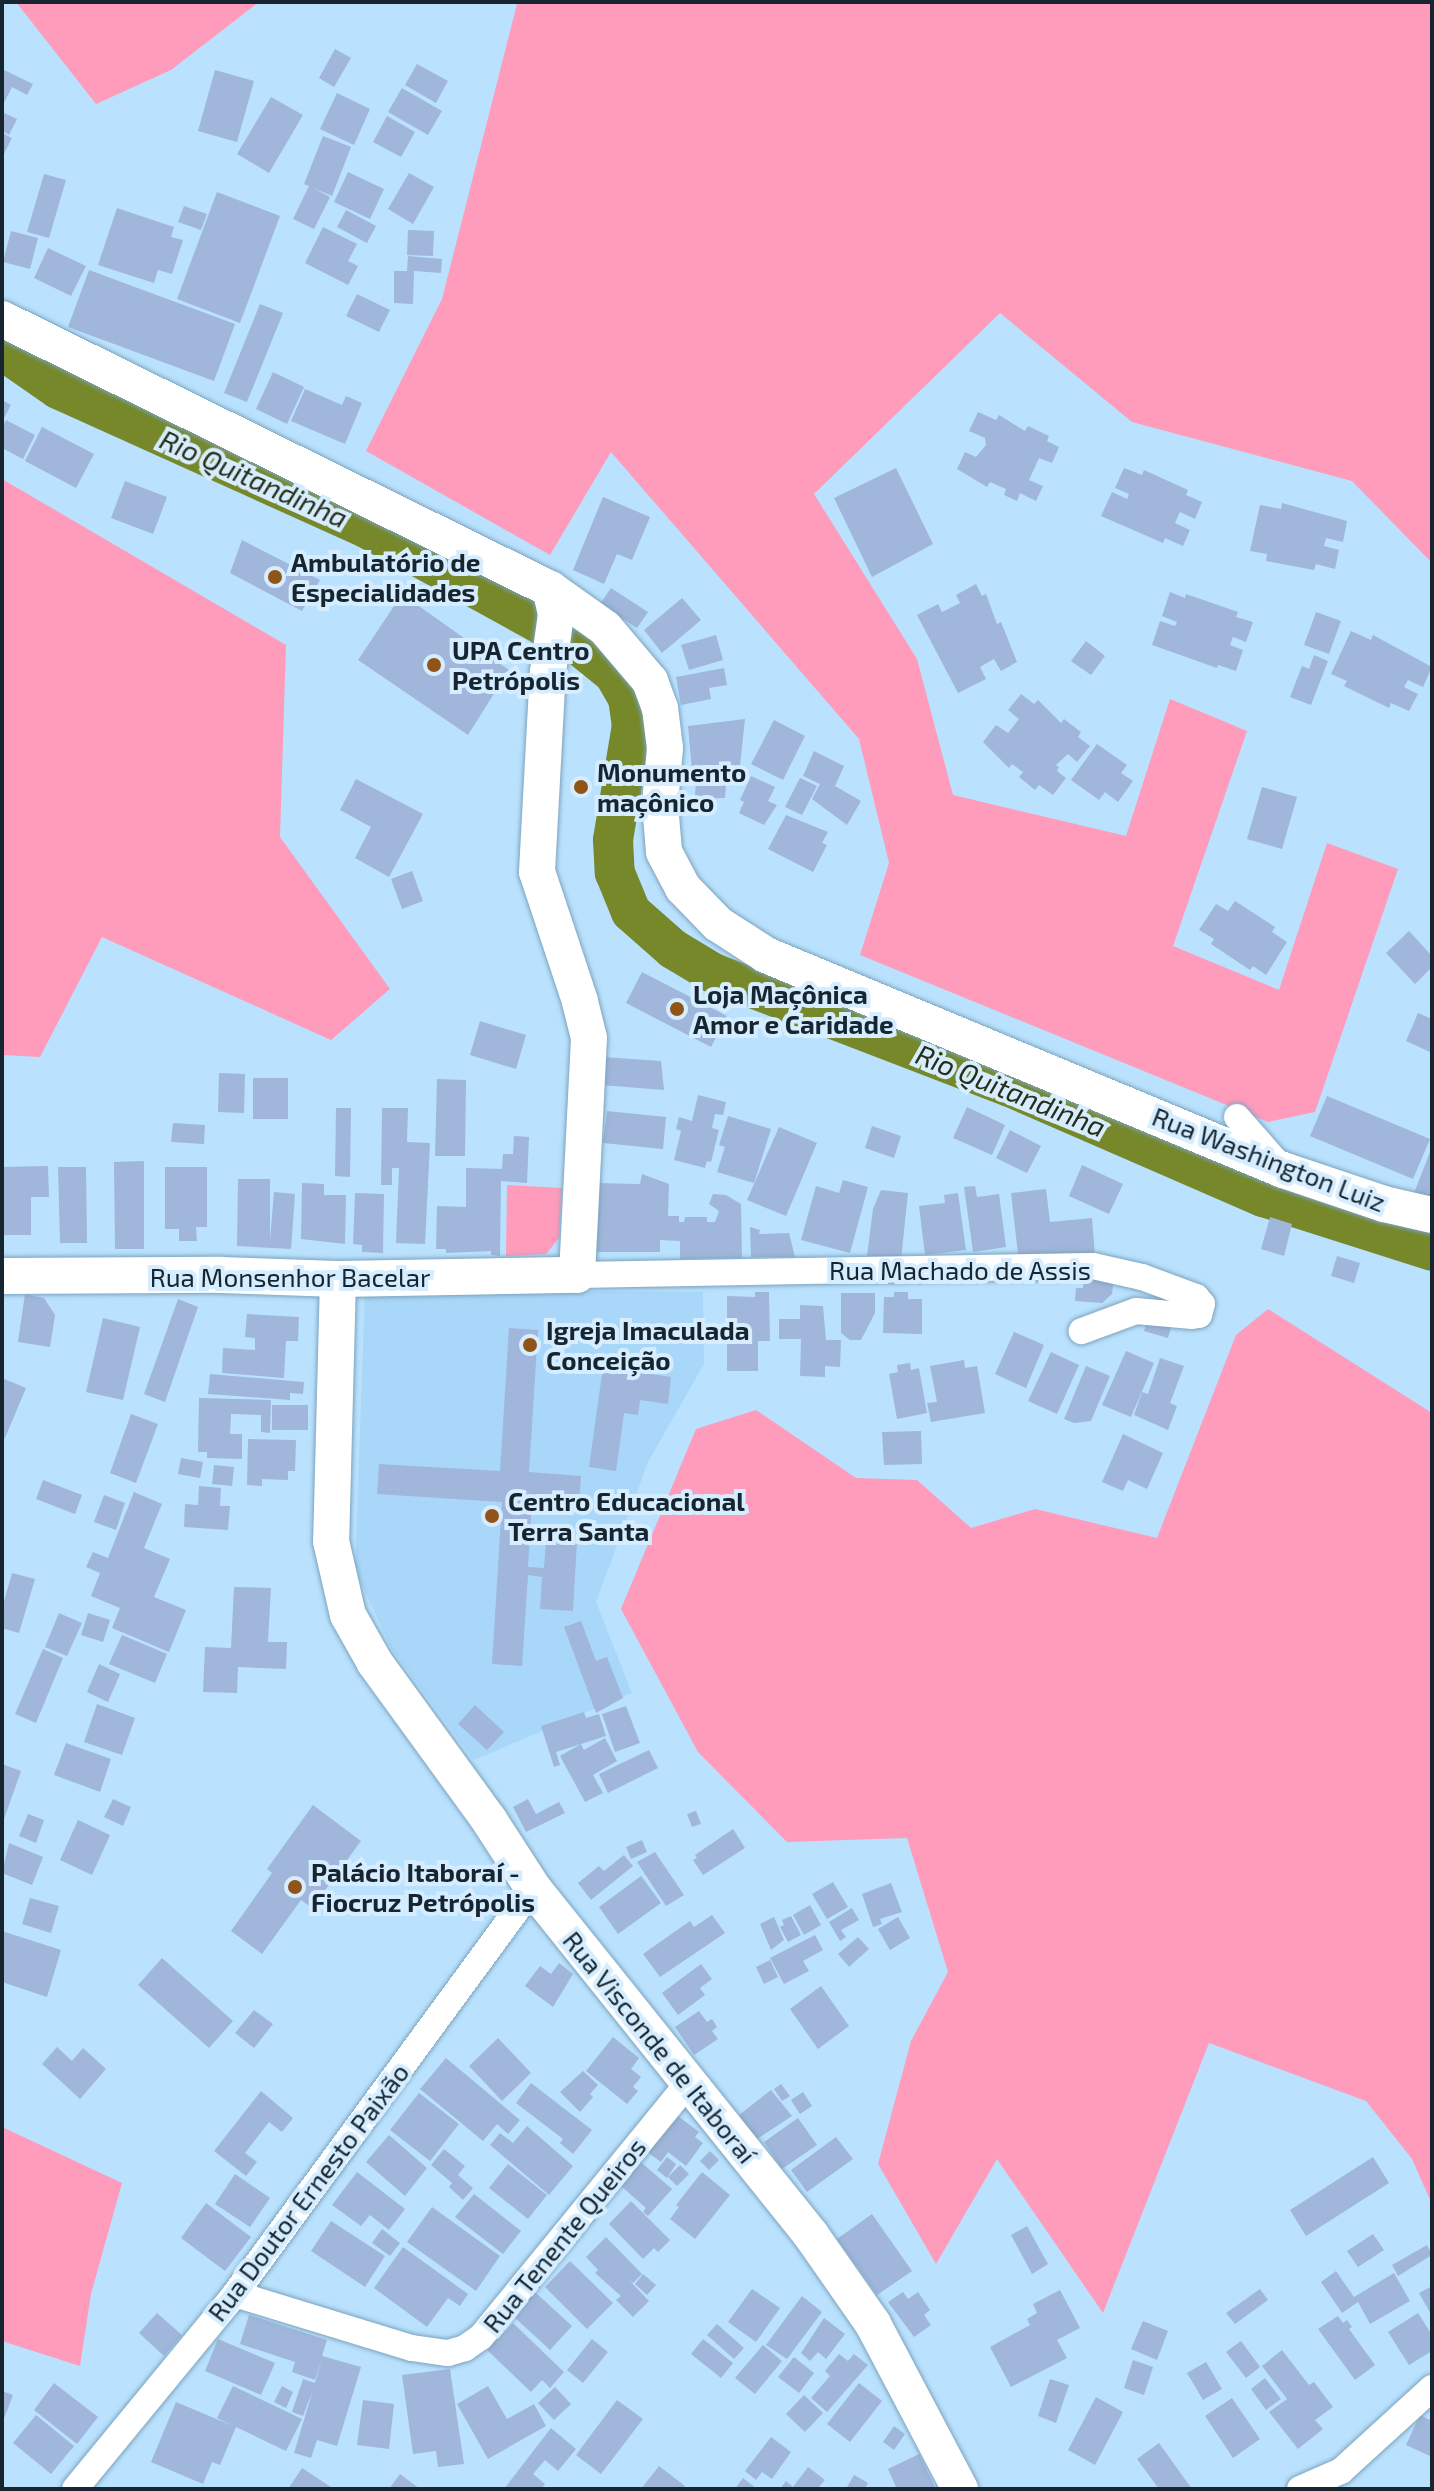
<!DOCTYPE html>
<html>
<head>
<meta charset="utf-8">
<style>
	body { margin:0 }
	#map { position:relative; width:1434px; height:2491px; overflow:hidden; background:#bae2fe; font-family:"Exo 2",sans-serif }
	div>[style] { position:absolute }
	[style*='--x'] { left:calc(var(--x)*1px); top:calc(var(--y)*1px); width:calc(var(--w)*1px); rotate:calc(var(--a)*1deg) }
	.built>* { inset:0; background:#a9d7f9 }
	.green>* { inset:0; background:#ff9bbb }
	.river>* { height:40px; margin:-20px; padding:0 20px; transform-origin:20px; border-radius:20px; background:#76882a }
	.building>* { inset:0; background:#a0b6da }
	.roads { filter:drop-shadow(0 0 2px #7da3be) drop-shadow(0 0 2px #7da3be) }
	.street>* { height:26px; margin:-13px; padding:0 13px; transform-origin:13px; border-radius:13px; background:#fff }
	.secondary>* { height:36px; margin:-18px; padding:0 18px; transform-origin:18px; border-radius:18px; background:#fff }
	.dots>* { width:22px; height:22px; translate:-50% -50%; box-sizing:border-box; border:4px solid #d5edfe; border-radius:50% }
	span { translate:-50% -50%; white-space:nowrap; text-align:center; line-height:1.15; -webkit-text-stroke:8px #d5edfe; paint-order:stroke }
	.poi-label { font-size:26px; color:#162530; font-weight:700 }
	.left { translate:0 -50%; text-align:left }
	.street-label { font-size:26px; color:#162530 }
	.water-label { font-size:28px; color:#282d18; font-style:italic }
	.frame { position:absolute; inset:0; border:4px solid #162530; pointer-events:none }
</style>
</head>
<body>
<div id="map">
	<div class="built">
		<i style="clip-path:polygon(365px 1290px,703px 1292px,704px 1364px,648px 1462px,596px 1602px,632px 1693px,474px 1760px,391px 1648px,355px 1570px)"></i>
	</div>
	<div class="green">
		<i style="clip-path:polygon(16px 2px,259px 2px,171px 70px,96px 104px)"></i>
		<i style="clip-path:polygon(512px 2px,1432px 2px,1432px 563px,1352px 481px,1132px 422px,1000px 313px,814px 494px,917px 659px,953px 795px,1126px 836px,1170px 699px,1247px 731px,1173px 946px,1279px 990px,1327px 843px,1398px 869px,1315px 1112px,1268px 1122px,860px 955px,889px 863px,859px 739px,611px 452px,550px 555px,366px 451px,442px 299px,517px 4px)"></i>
		<i style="clip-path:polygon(2px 479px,286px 645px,280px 837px,390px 989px,331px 1040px,102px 937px,40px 1057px,2px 1055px)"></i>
		<i style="clip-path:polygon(507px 1185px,562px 1188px,559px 1238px,546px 1254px,506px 1256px)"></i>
		<i style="clip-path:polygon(1268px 1309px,1432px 1413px,1432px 2204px,1412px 2159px,1366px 2101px,1209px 2043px,1103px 2313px,997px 2159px,936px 2264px,878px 2164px,911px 2041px,948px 1972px,907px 1838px,787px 1842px,698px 1752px,621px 1609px,696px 1429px,756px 1410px,856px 1478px,917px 1480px,971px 1528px,1035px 1509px,1157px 1538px,1236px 1335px)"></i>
		<i style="clip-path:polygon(2px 2127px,122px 2183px,91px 2294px,80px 2366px,2px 2341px)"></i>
	</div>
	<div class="river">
		<i style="--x:2;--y:350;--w:68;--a:34.9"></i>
		<i style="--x:58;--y:389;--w:338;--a:24.3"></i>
		<i style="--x:366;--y:528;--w:241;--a:28.8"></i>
		<i style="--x:577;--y:644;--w:48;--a:39"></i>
		<i style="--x:614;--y:674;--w:28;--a:60"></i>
		<i style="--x:628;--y:698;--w:27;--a:82"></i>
		<i style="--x:632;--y:725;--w:117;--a:99.4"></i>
		<i style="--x:613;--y:840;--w:33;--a:87"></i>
		<i style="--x:615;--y:873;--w:42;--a:67.7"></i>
		<i style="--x:631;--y:912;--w:56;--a:41.4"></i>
		<i style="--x:673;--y:949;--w:47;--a:31"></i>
		<i style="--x:713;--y:973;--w:318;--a:21"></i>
		<i style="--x:1010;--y:1087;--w:276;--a:23.5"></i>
		<i style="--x:1263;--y:1197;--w:177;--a:17.7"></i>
	</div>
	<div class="building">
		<i style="clip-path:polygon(335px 49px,351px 58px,334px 87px,319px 78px)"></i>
		<i style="clip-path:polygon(417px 64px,448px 81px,436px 103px,405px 85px)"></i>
		<i style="clip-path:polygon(2px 69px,33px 84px,27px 95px,12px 87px,2px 107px)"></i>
		<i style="clip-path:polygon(215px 70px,254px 81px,237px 142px,198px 131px)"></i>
		<i style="clip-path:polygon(402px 88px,442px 111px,428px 135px,388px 112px)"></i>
		<i style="clip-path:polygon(337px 93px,370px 109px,354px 145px,320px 129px)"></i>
		<i style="clip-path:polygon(271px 97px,303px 115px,269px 173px,237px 154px)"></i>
		<i style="clip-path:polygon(2px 112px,17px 119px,9px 135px,2px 131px)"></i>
		<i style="clip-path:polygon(387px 116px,415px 132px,401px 157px,373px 142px)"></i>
		<i style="clip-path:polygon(2px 133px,12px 138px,2px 158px)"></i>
		<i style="clip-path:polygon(323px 136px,351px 147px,332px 196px,313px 188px,330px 197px,314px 229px,293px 219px,309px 186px,304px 184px)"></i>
		<i style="clip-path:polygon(348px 172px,384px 189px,370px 219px,334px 202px)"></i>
		<i style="clip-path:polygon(409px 173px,434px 187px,413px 224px,388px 209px)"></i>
		<i style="clip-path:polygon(44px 174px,66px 180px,49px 238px,27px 232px)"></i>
		<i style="clip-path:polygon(217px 192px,280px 216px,240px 323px,177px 299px)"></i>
		<i style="clip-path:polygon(184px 206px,207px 214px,201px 230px,178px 222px)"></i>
		<i style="clip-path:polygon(117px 208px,174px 227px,171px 237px,183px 240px,172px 274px,158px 270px,154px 283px,98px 265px)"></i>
		<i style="clip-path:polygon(346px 210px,376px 226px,367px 243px,337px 227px)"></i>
		<i style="clip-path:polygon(323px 227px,357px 244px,348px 261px,358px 266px,348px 285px,305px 263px)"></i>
		<i style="clip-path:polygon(408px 230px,434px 231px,433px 256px,407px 255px)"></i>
		<i style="clip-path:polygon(11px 231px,38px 238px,30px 269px,3px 262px)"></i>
		<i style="clip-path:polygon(48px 248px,86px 266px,71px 296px,34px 278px)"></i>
		<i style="clip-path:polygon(408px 256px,442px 259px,441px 273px,414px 271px,413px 304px,394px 303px,394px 271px,407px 271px)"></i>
		<i style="clip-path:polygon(89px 270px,235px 324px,214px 381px,68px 327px)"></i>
		<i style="clip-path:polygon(357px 294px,390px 310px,379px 332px,346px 316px)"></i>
		<i style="clip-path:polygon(260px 304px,283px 313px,247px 402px,224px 393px)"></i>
		<i style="clip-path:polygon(273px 372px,304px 387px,287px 424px,256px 409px)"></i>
		<i style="clip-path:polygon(305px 389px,342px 405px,346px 396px,362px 403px,345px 444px,291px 421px)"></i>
		<i style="clip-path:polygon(2px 400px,11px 405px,2px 422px)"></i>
		<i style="clip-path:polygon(978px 412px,996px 420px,999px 415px,1025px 431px,1028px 426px,1049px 436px,1047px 441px,1059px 447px,1052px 463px,1039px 458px,1029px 480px,1043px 486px,1036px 501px,1020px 493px,1017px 501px,1004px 495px,1006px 489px,990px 482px,987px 487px,957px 469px,965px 452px,976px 457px,986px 445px,985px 438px,969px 431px)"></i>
		<i style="clip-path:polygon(6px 420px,35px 435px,23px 459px,2px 448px,2px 428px)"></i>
		<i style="clip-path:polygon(42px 427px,94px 454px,76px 488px,25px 461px)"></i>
		<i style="clip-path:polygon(896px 468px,933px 544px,872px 577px,834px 498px)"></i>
		<i style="clip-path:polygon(1124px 468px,1142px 475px,1144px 470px,1188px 490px,1186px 495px,1202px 502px,1195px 519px,1180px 512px,1175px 523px,1190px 530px,1183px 546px,1165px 538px,1163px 543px,1101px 516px,1112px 492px,1127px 499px,1129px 494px,1115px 488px)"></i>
		<i style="clip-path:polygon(125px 481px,167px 497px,153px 534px,111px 518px)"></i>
		<i style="clip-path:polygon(603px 497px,650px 517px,632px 560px,617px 554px,604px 584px,573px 570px)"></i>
		<i style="clip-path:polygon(1282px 503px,1347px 521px,1343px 542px,1326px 538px,1324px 546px,1339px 550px,1335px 569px,1316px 564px,1314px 570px,1266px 561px,1267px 554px,1250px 551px,1260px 505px,1281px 509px)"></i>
		<i style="clip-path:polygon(242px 540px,320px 580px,302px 611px,230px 573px)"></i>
		<i style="clip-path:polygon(976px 584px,982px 596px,986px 594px,997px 624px,1001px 622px,1017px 662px,1001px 671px,994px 659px,980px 667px,986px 679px,958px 693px,917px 615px,938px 604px,942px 612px,960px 603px,956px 595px)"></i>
		<i style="clip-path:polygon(611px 588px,648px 612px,637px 628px,600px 604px)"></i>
		<i style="clip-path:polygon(1170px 592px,1185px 598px,1186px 594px,1238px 612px,1236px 617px,1253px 622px,1246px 642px,1233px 637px,1230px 645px,1243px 650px,1236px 671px,1218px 665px,1217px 668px,1152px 645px,1160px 621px,1175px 626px,1177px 622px,1162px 616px)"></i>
		<i style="clip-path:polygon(402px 594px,509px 670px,468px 735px,358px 660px)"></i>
		<i style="clip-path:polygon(682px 598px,701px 620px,662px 653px,644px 630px)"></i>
		<i style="clip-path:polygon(1316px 612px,1341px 621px,1329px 654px,1304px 645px)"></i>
		<i style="clip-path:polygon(1351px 631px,1371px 640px,1373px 635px,1432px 667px,1423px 687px,1408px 680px,1404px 687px,1418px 694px,1409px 711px,1391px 703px,1389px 708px,1344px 686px,1347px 681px,1331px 674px)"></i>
		<i style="clip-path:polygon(716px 635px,723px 660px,689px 670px,681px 645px)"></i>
		<i style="clip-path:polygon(1086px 641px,1105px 656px,1091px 675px,1071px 661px)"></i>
		<i style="clip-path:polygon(1314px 655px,1328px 661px,1311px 705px,1290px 697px,1302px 666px,1309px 669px)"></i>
		<i style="clip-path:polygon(724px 668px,727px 685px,709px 688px,711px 699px,681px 705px,676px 677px)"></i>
		<i style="clip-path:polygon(1021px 694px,1034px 704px,1038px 700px,1061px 723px,1064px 719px,1081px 732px,1078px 737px,1090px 746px,1077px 762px,1068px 754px,1056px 765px,1059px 767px,1057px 771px,1066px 778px,1053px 795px,1039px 785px,1035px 790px,1019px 777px,1023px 772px,1012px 764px,1009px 768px,983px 742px,996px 725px,1008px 733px,1019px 719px,1008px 710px)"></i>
		<i style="clip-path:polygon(745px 719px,739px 775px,692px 770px,688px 726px)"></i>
		<i style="clip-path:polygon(774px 720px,805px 736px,783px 780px,751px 764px)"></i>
		<i style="clip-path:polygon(1097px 744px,1127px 765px,1121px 773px,1133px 781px,1118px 802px,1105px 792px,1099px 800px,1071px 780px)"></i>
		<i style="clip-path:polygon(814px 751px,844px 766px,835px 786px,861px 801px,847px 825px,812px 799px,820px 784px,803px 776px)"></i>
		<i style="clip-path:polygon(751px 776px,775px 787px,768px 801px,777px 805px,764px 825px,739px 813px,744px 802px,740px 800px)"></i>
		<i style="clip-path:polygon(800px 778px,817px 786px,802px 815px,785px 807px)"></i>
		<i style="clip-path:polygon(356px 779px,423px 814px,389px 877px,355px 858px,371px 827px,340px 810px)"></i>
		<i style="clip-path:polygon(696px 781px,726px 784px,725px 798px,716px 798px,715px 811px,694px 809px)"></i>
		<i style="clip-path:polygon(1262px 787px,1297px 797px,1282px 849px,1247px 839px)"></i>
		<i style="clip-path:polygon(786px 815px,828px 832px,822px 843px,827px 845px,813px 872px,768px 849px)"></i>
		<i style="clip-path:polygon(412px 871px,423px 901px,402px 909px,391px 879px)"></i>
		<i style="clip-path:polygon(1235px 901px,1275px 927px,1272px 932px,1287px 942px,1266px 975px,1253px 966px,1250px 970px,1211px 944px,1214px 939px,1199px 930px,1216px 904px,1228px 911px)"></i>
		<i style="clip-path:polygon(1409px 931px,1432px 956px,1432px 967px,1415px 984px,1386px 953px)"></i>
		<i style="clip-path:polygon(642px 972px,727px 1016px,711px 1047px,626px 1003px)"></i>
		<i style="clip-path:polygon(1418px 1013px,1432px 1019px,1432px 1053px,1406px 1041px)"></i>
		<i style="clip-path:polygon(480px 1021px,526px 1035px,516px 1069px,470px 1055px)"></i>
		<i style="clip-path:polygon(603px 1057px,661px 1061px,664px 1090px,601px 1085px)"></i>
		<i style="clip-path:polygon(219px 1073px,245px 1074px,244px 1113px,218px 1112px)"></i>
		<i style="clip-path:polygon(253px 1078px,288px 1078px,288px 1119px,253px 1119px)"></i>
		<i style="clip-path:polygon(437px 1079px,466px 1080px,465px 1156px,435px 1156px)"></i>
		<i style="clip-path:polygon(698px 1095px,726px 1102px,723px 1115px,715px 1114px,712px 1128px,719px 1130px,711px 1162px,707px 1161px,705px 1168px,674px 1160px,681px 1131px,676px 1129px,679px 1117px,692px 1121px)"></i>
		<i style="clip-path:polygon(1327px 1096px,1430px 1139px,1413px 1179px,1310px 1136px)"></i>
		<i style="clip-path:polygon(967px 1107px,1005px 1125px,992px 1155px,953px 1138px)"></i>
		<i style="clip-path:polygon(336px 1108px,351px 1108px,350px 1177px,335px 1176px)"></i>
		<i style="clip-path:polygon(382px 1108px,408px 1108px,407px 1142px,430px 1143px,425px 1244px,396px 1243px,399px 1168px,392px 1168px,392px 1185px,381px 1185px)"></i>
		<i style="clip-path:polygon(607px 1111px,666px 1117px,663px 1149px,603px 1143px)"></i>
		<i style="clip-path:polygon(728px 1116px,771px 1129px,754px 1183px,717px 1172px,725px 1147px,719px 1145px)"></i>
		<i style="clip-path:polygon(173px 1123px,205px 1125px,204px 1144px,171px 1142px)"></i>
		<i style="clip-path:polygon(872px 1126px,901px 1136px,894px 1158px,865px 1148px)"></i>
		<i style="clip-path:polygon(779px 1127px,817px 1143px,786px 1216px,747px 1200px)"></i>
		<i style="clip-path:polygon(1010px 1130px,1041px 1146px,1027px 1173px,996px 1158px)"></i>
		<i style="clip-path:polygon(514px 1136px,529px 1137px,527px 1183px,501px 1181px,500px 1256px,491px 1255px,491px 1251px,446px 1253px,446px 1249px,436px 1249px,437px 1206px,466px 1207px,466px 1168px,502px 1169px,503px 1154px,513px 1154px)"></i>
		<i style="clip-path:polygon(1432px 1147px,1432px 1200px,1414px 1193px)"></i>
		<i style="clip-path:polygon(144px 1161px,144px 1249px,115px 1249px,114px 1162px)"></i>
		<i style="clip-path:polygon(1082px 1165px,1123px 1184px,1109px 1214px,1069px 1196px)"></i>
		<i style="clip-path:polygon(48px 1166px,49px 1197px,31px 1197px,31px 1235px,2px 1235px,2px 1167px)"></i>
		<i style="clip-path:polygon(58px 1167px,86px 1167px,87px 1243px,60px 1243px)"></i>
		<i style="clip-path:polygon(165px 1167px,207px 1167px,207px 1227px,196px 1227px,197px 1241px,179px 1241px,179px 1229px,165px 1229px)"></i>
		<i style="clip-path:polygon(642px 1174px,669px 1184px,668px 1216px,679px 1216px,679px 1222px,684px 1222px,685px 1217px,707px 1217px,707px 1222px,715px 1222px,719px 1211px,709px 1204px,713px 1194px,726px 1195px,741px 1204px,742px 1258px,680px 1259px,680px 1241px,660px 1240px,660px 1252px,595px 1252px,595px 1183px,640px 1184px)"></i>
		<i style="clip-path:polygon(238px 1179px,270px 1179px,270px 1240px,274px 1192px,295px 1194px,291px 1249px,237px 1246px)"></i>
		<i style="clip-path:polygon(843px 1180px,868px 1187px,850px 1253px,801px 1240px,816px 1186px,839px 1193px)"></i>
		<i style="clip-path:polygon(302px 1183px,324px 1184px,324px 1195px,346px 1195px,345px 1244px,301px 1239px)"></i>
		<i style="clip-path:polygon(975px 1186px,977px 1197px,999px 1194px,1006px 1247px,973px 1252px,964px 1187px)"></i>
		<i style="clip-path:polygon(1046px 1189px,1050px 1222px,1092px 1218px,1095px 1256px,1019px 1263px,1011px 1193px)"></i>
		<i style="clip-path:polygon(881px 1190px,908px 1193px,901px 1260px,867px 1256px,873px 1209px)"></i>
		<i style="clip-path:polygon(355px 1193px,384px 1194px,383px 1253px,362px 1252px,362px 1245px,353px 1244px)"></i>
		<i style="clip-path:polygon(958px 1193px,966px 1250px,925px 1255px,919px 1206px,945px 1203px,944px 1195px)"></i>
		<i style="clip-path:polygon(1270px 1217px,1292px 1224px,1284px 1256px,1261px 1249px)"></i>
		<i style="clip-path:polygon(750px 1227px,760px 1230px,759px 1234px,789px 1233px,795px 1257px,751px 1257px)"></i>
		<i style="clip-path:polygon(1337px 1256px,1360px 1263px,1354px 1283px,1331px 1276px)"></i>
		<i style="clip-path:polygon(1084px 1274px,1114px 1277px,1112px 1294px,1102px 1303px,1075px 1301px,1076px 1288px,1083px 1288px)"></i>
		<i style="clip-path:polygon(755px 1292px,769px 1292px,770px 1341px,758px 1341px,758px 1371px,727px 1371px,727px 1296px,755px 1297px)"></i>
		<i style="clip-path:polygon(894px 1292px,908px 1292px,908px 1299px,922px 1299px,922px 1334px,883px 1333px,884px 1297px,894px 1297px)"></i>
		<i style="clip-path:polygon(841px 1293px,875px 1293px,875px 1313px,861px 1340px,850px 1340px,841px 1333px)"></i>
		<i style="clip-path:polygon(25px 1294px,44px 1298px,55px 1315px,50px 1347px,18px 1342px)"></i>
		<i style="clip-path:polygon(178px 1299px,198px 1307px,165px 1402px,144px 1394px)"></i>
		<i style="clip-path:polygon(800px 1305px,823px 1306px,826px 1340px,841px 1340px,840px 1367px,825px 1366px,825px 1377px,800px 1376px,801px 1339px,779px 1339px,779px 1319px,800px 1319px)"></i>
		<i style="clip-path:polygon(1150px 1313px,1173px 1320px,1168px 1338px,1144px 1331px)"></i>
		<i style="clip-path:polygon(247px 1314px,299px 1317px,298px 1341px,286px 1341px,284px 1378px,222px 1373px,223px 1348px,255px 1350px,255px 1338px,245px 1337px)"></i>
		<i style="clip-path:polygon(103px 1318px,140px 1327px,123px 1400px,86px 1392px)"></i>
		<i style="clip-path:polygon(509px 1328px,538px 1330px,529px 1472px,581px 1476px,579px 1505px,532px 1501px,528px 1567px,544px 1568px,546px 1539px,577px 1541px,573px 1611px,540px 1609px,542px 1577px,528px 1575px,522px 1666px,492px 1664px,502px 1502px,377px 1494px,379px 1464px,500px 1471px)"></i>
		<i style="clip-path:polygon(1014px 1332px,1044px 1345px,1026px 1388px,995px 1374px)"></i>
		<i style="clip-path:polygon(1126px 1351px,1154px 1363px,1131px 1417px,1102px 1405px)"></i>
		<i style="clip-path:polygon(1051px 1352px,1079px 1365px,1057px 1414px,1028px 1401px)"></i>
		<i style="clip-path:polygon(1160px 1358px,1184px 1366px,1170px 1403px,1177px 1406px,1168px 1430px,1134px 1415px,1142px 1392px,1148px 1394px)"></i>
		<i style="clip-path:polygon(964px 1360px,965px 1368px,977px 1366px,985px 1413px,931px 1422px,927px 1403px,937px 1402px,930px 1366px)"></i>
		<i style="clip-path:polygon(910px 1363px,911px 1370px,919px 1368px,927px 1413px,897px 1419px,889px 1374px,898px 1372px,897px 1365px)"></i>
		<i style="clip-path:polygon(1086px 1366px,1110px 1376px,1091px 1421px,1074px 1423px,1064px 1419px)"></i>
		<i style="clip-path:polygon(603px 1367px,671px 1377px,668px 1404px,640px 1400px,638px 1415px,624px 1413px,616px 1471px,589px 1467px)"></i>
		<i style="clip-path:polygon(210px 1374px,304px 1382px,303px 1394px,290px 1393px,290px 1400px,208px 1394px)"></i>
		<i style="clip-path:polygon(2px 1378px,26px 1388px,5px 1438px,2px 1437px)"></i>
		<i style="clip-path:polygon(199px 1398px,271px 1400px,270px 1433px,261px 1432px,261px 1415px,231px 1414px,230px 1434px,242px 1434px,242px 1459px,207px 1458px,207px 1452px,198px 1452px)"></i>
		<i style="clip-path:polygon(272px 1405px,308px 1405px,308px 1430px,272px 1430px)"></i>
		<i style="clip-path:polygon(131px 1414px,158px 1424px,136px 1483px,110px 1473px)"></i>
		<i style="clip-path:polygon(921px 1431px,922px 1464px,884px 1465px,882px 1432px)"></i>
		<i style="clip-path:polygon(1123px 1434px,1163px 1453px,1147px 1489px,1128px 1480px,1123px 1491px,1102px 1482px)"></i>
		<i style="clip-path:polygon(248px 1439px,296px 1440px,295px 1471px,288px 1471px,288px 1480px,262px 1479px,262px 1486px,247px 1485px)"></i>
		<i style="clip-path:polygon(181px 1458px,203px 1462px,200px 1478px,178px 1474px)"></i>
		<i style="clip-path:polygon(214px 1465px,234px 1467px,232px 1486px,212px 1484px)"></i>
		<i style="clip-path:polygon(43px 1480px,82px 1495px,75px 1514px,36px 1499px)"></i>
		<i style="clip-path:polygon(199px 1486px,221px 1488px,220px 1506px,230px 1506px,228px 1530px,184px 1527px,185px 1504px,198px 1505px)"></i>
		<i style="clip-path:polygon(134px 1492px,162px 1504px,144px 1548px,170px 1559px,154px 1597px,186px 1610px,169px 1652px,112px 1628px,120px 1608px,91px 1596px,100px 1573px,86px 1567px,93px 1552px,108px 1558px)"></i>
		<i style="clip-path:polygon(104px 1495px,125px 1503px,116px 1530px,94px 1522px)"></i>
		<i style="clip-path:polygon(12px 1573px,35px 1579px,19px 1633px,2px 1628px,2px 1609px)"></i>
		<i style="clip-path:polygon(234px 1587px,271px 1588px,268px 1642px,287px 1642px,286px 1669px,238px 1667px,237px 1693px,203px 1692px,205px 1647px,231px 1648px)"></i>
		<i style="clip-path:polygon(59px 1613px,82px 1623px,67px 1656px,45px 1647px)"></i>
		<i style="clip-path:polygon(88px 1613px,110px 1620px,103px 1642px,81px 1635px)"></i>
		<i style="clip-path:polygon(581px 1621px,596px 1661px,607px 1657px,623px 1698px,596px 1713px,564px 1627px)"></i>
		<i style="clip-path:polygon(122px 1635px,167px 1654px,155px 1683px,109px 1664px)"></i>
		<i style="clip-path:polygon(43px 1649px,63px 1658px,36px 1723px,15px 1714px)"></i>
		<i style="clip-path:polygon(99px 1664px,120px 1674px,108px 1702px,87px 1692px)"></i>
		<i style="clip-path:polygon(97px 1704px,135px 1718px,122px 1755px,84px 1742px)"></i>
		<i style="clip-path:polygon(475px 1705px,504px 1732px,487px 1750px,458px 1724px)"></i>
		<i style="clip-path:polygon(626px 1706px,640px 1743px,615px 1752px,602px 1714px)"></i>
		<i style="clip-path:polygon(584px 1712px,586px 1718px,599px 1714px,606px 1736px,556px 1752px,560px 1765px,554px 1767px,541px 1726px)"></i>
		<i style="clip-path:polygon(605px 1738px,617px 1761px,593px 1775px,603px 1793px,585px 1802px,560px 1756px,581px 1744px,584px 1750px)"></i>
		<i style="clip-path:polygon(66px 1743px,111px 1759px,100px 1792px,54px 1775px)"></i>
		<i style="clip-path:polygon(649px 1750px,658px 1768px,608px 1793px,599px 1774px)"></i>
		<i style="clip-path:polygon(2px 1764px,21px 1771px,2px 1825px)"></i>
		<i style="clip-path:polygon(113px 1799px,131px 1807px,123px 1826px,104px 1817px)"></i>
		<i style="clip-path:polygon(528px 1799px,536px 1814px,559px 1802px,565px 1813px,526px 1832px,513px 1807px)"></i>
		<i style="clip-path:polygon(313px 1805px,361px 1841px,312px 1908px,301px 1900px,262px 1954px,231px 1931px,272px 1873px,267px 1869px)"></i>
		<i style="clip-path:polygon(696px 1811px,701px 1824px,692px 1827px,687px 1814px)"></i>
		<i style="clip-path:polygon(28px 1814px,44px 1820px,36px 1843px,19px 1836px)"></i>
		<i style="clip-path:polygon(78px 1820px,110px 1835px,92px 1875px,60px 1860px)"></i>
		<i style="clip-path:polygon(733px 1829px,745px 1848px,703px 1875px,693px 1860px,697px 1858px,695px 1855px)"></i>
		<i style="clip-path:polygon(642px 1840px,647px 1852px,631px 1859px,626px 1847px)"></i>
		<i style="clip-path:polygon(9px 1843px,43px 1857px,32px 1885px,2px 1873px)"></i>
		<i style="clip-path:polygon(655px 1852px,684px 1895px,666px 1906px,637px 1862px)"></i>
		<i style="clip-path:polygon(624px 1855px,633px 1866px,591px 1900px,578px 1883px,599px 1866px,604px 1871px)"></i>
		<i style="clip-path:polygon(641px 1876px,661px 1903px,618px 1934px,599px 1907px)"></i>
		<i style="clip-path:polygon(833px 1882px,848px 1907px,827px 1919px,812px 1894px)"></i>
		<i style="clip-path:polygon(891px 1883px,902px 1912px,880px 1919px,882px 1924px,873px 1927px,862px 1894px)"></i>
		<i style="clip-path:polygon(30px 1898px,59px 1906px,51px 1933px,22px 1924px)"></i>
		<i style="clip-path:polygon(810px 1905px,821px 1925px,804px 1935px,793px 1915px)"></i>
		<i style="clip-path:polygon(852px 1908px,859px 1920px,841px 1930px,846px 1937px,840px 1941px,829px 1922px)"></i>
		<i style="clip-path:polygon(712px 1915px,725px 1933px,660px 1977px,643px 1954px,690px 1921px,694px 1927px)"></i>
		<i style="clip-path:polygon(791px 1916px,801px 1935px,788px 1942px,780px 1927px,784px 1925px,782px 1920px)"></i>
		<i style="clip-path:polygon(774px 1917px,784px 1940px,771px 1950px,760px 1924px)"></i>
		<i style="clip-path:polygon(898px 1917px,910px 1938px,890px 1950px,878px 1929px)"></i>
		<i style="clip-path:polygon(2px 1931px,61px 1950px,47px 1997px,2px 1982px)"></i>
		<i style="clip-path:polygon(815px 1935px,823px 1950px,803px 1961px,809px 1971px,784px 1984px,770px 1958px)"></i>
		<i style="clip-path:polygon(858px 1937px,869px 1949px,849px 1967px,838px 1954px)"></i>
		<i style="clip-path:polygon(162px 1958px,233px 2021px,209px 2048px,138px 1985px)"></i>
		<i style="clip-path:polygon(770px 1960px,778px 1977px,764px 1984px,756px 1967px)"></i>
		<i style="clip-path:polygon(559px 1963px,573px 1974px,553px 2007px,525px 1986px,540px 1966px,551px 1974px)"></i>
		<i style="clip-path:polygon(701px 1964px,712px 1979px,700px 1988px,705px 1995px,678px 2015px,662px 1993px)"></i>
		<i style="clip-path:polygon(821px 1986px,849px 2026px,818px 2049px,790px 2009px)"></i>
		<i style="clip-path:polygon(254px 2010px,273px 2024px,254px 2048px,235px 2033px)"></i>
		<i style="clip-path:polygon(699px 2011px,707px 2022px,712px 2019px,717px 2027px,712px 2031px,718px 2039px,694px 2055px,675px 2027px)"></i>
		<i style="clip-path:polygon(613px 2037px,639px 2058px,631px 2069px,641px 2077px,633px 2087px,638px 2091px,627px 2104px,586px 2071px)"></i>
		<i style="clip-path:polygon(498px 2038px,531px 2073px,502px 2101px,469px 2066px)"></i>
		<i style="clip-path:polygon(57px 2047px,72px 2061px,83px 2048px,106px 2069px,80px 2099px,42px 2064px)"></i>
		<i style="clip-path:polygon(446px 2058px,520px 2120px,508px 2134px,497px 2124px,483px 2141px,420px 2089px)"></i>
		<i style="clip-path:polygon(583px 2071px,598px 2085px,590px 2094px,593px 2097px,580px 2112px,560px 2092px)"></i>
		<i style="clip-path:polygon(531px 2083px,592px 2130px,573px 2154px,560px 2143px,563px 2139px,516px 2103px)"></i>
		<i style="clip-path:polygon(781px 2084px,790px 2096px,782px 2101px,774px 2089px)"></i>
		<i style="clip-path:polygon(771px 2090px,792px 2116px,757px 2139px,739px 2115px)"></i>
		<i style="clip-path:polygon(261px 2091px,293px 2118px,282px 2132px,269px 2122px,245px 2153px,257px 2162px,246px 2176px,214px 2151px)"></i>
		<i style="clip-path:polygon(803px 2092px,812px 2106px,800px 2114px,791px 2100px)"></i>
		<i style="clip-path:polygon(419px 2093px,459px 2124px,430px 2161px,390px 2130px)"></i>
		<i style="clip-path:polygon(674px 2113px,699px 2132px,695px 2137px,703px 2143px,686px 2166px,668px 2152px,661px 2162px,646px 2151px)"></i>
		<i style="clip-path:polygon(798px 2118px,817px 2145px,782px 2169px,764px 2142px)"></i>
		<i style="clip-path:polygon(527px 2126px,573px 2166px,549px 2195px,490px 2145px,500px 2133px,513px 2143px)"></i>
		<i style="clip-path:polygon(389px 2135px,427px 2168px,405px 2196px,366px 2162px)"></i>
		<i style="clip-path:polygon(836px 2137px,853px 2159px,807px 2192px,791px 2170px)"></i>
		<i style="clip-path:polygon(444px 2149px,465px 2166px,458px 2175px,473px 2188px,463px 2200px,449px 2187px,452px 2183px,431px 2165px)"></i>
		<i style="clip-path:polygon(710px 2151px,719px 2160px,709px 2170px,700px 2161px)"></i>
		<i style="clip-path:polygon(635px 2157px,672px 2189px,648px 2216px,643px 2212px,646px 2208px,621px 2186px,626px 2180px,620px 2175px)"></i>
		<i style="clip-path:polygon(667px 2157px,676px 2164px,667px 2178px,657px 2170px)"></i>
		<i style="clip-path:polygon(1373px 2157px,1389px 2183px,1306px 2236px,1290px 2210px)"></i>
		<i style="clip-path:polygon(508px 2164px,547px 2195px,528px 2219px,489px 2188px)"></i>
		<i style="clip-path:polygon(680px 2165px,689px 2174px,677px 2186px,668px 2177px)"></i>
		<i style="clip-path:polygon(357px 2172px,405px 2209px,389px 2230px,370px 2215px,361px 2226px,332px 2205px)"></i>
		<i style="clip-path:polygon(702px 2172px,730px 2195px,695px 2239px,670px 2219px,679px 2207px,676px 2205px)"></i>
		<i style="clip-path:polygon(235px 2174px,270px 2198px,250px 2227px,215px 2204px)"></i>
		<i style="clip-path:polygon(474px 2194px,521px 2231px,503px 2254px,455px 2217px)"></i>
		<i style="clip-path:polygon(631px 2201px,670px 2240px,658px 2252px,654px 2248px,643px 2259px,609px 2224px)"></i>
		<i style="clip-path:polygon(206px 2203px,251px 2237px,225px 2271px,181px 2238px)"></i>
		<i style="clip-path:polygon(432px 2207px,500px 2256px,476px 2291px,407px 2242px)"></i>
		<i style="clip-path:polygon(872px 2214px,912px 2271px,877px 2295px,837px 2239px)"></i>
		<i style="clip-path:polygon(331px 2221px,385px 2256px,365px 2287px,311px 2251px)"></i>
		<i style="clip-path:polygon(1027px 2226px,1048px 2264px,1032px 2274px,1011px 2235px)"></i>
		<i style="clip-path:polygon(382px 2229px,400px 2243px,390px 2256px,372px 2243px)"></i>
		<i style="clip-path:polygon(1373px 2234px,1384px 2250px,1358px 2267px,1347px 2251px)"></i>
		<i style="clip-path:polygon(606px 2237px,642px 2274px,633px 2283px,629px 2280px,649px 2301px,633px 2317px,616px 2300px,621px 2296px,595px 2273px,598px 2270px,586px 2257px)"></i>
		<i style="clip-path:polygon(1427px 2245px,1432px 2255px,1398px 2276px,1392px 2265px)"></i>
		<i style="clip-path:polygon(403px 2247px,468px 2294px,460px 2306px,448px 2298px,427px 2327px,374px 2288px)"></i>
		<i style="clip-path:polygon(570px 2261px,613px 2303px,587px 2329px,545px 2287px)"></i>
		<i style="clip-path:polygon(1336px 2271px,1354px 2297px,1394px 2273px,1410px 2301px,1370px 2324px,1358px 2302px,1342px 2313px,1321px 2282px)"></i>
		<i style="clip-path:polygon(643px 2274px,656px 2285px,647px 2295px,635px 2284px)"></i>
		<i style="clip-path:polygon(1432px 2286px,1432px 2316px,1419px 2293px)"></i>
		<i style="clip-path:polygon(752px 2289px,780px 2308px,756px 2342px,728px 2322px)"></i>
		<i style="clip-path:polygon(1260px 2289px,1268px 2300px,1235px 2324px,1226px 2313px)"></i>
		<i style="clip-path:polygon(1060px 2290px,1080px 2328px,1057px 2340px,1067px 2358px,1011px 2387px,990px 2347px,1030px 2325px,1027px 2319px,1037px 2313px,1033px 2304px)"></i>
		<i style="clip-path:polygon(535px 2292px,572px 2326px,550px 2350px,513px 2316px)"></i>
		<i style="clip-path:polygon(903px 2292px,908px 2299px,918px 2292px,930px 2310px,924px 2315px,931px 2325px,914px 2337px,888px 2302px)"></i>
		<i style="clip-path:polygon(802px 2296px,822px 2312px,787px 2359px,766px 2345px)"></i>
		<i style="clip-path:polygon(157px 2313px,182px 2335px,164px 2356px,139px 2333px)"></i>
		<i style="clip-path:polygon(1418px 2313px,1432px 2335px,1432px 2351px,1409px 2365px,1388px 2332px)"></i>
		<i style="clip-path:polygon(249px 2315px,327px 2340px,322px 2356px,361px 2367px,337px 2446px,317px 2440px,311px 2458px,294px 2453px,313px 2390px,303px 2416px,292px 2412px,303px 2379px,315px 2383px,322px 2359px,315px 2380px,292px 2372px,295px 2362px,240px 2344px)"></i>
		<i style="clip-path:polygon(1338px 2316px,1343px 2323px,1347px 2320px,1352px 2327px,1349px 2329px,1375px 2365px,1355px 2380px,1318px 2329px)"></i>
		<i style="clip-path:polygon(824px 2318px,845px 2334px,826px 2359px,818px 2352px,810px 2361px,801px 2353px)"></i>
		<i style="clip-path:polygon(1143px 2321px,1168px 2331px,1157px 2360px,1131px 2349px)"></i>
		<i style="clip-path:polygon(513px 2323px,564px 2372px,550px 2388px,542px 2380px,531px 2392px,487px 2350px)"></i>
		<i style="clip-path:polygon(717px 2324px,744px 2348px,734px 2359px,707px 2335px)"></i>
		<i style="clip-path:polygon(218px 2339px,275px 2363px,261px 2395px,205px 2371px)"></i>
		<i style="clip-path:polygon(592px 2339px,608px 2352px,583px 2383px,567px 2370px)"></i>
		<i style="clip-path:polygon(703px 2339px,733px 2363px,721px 2378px,691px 2354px)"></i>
		<i style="clip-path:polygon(1241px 2341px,1260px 2367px,1246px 2378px,1226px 2352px)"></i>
		<i style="clip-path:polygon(763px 2345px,782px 2361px,755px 2394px,735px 2378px)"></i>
		<i style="clip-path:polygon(1282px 2350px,1309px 2385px,1314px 2382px,1333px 2407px,1315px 2420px,1323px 2429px,1298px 2449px,1269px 2412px,1287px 2399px,1262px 2366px)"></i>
		<i style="clip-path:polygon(839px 2354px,848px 2361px,854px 2354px,868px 2365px,827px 2412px,811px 2398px,830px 2376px,825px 2371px)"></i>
		<i style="clip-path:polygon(794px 2357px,814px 2373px,799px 2393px,778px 2377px)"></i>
		<i style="clip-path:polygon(1133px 2360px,1153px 2367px,1144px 2395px,1124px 2388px)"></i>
		<i style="clip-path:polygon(1206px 2362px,1222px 2389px,1203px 2400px,1187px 2373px)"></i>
		<i style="clip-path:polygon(450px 2369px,464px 2464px,438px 2467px,436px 2451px,413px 2454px,402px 2375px)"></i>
		<i style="clip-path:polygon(1265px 2378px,1281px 2399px,1266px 2410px,1251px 2389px)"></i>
		<i style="clip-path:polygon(1050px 2379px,1069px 2385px,1056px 2423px,1038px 2416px)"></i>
		<i style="clip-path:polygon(54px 2383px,98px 2417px,77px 2444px,34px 2410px)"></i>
		<i style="clip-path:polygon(859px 2383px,882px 2401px,850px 2442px,827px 2424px)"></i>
		<i style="clip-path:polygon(233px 2386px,302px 2419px,286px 2451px,236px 2427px,220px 2465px,212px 2462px,203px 2484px,151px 2462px,176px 2402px,233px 2426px,217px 2418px)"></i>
		<i style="clip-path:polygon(282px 2386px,293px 2392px,286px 2408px,274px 2402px)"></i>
		<i style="clip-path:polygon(488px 2386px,507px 2419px,534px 2404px,546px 2426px,488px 2459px,457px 2404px)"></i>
		<i style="clip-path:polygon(555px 2387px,571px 2404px,554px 2420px,538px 2403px)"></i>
		<i style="clip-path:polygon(2px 2391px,13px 2395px,2px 2424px)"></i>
		<i style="clip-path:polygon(804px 2395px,823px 2413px,805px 2432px,786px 2414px)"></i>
		<i style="clip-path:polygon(1096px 2397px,1123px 2412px,1095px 2465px,1068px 2450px)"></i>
		<i style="clip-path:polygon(1232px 2398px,1260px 2439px,1233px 2458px,1205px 2416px)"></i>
		<i style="clip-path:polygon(363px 2400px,394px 2404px,389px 2449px,357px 2445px)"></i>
		<i style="clip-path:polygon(617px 2400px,643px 2419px,601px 2474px,576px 2455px)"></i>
		<i style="clip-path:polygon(36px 2415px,74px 2446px,51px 2474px,13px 2443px)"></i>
		<i style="clip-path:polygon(1420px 2415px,1432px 2421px,1432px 2457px,1406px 2445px)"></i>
		<i style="clip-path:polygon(894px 2426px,905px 2434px,894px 2450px,883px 2442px)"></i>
		<i style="clip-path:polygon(551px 2428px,576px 2449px,558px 2471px,545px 2460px,533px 2474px,545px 2484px,541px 2489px,504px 2489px)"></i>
		<i style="clip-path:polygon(771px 2437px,791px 2452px,772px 2479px,762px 2472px,756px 2480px,745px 2471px)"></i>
		<i style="clip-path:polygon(1159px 2443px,1192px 2489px,1159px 2489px,1137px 2459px)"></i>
		<i style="clip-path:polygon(919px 2454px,936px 2489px,897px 2489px,888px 2469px)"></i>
		<i style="clip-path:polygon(659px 2466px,685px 2486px,682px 2489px,641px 2489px)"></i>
		<i style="clip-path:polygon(808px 2467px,825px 2480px,817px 2489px,780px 2489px,786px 2481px,793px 2487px)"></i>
		<i style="clip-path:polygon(302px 2468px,334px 2489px,288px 2489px)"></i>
		<i style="clip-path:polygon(400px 2474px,420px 2489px,389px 2489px)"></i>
		<i style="clip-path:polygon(854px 2475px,868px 2483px,865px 2489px,846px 2489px)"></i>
		<i style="clip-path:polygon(743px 2478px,757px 2489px,735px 2489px)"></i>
	</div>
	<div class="roads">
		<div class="street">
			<i style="--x:1237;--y:1117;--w:64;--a:48.8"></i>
			<i style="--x:577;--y:1275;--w:516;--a:-1"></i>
			<i style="--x:1093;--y:1266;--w:50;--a:12.7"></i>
			<i style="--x:1142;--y:1277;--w:58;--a:20.3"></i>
			<i style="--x:1196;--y:1297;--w:9;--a:49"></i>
			<i style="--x:1202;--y:1304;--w:11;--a:105"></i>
			<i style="--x:1199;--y:1315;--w:7;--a:172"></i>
			<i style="--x:1192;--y:1316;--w:56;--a:-174.9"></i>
			<i style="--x:1136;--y:1311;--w:58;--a:159.7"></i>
			<i style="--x:235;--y:2294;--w:185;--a:17"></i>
			<i style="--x:412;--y:2348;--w:36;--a:8"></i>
			<i style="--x:448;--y:2353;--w:18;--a:-16"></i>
			<i style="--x:465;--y:2348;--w:19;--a:-35"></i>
			<i style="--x:481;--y:2337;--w:329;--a:-50.8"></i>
			<i style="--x:75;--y:2489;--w:252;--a:-50.6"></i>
			<i style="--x:235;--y:2294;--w:504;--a:-53.72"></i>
			<i style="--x:1300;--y:2489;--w:45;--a:-23.7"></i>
			<i style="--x:1341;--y:2471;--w:123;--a:-42.4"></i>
		</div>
		<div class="secondary">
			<i style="--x:2;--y:319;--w:611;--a:26.23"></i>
			<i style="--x:550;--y:589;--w:67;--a:35.3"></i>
			<i style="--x:605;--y:628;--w:70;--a:49.7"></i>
			<i style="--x:650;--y:681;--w:29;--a:70"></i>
			<i style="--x:660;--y:708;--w:40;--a:82.9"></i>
			<i style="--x:665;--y:748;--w:56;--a:95.1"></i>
			<i style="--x:660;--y:804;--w:48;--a:85.2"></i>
			<i style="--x:664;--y:852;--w:41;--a:62.2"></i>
			<i style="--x:683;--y:888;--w:50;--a:45.8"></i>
			<i style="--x:718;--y:924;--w:57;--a:32.9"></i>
			<i style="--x:766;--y:955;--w:560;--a:22.58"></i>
			<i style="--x:1283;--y:1170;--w:107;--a:18.6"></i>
			<i style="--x:1384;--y:1204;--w:49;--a:12.9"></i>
			<i style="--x:2;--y:1276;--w:219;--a:-0.3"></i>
			<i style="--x:221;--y:1275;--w:117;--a:2"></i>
			<i style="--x:338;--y:1279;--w:239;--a:-1"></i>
			<i style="--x:577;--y:1275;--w:237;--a:-87.1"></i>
			<i style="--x:589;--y:1038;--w:38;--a:-104"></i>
			<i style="--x:580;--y:1001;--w:136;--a:-108.4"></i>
			<i style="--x:537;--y:872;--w:200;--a:-86.9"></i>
			<i style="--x:548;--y:672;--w:59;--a:-82.1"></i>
			<i style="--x:556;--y:614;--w:26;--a:-103"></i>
			<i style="--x:338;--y:1279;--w:262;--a:91.5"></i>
			<i style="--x:331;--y:1541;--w:76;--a:77.1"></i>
			<i style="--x:348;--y:1615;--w:55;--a:60.6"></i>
			<i style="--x:375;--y:1663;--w:194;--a:54"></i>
			<i style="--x:489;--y:1820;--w:81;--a:57.1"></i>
			<i style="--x:533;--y:1888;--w:445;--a:51.3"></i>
			<i style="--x:811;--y:2235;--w:108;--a:55.1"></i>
			<i style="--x:873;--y:2324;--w:187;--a:62.2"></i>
		</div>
	</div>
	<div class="dots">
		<i style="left:275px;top:577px;background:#915418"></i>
		<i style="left:434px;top:665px;background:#915418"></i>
		<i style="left:581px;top:787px;background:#915418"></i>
		<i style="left:677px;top:1009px;background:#915418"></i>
		<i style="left:530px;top:1345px;background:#915418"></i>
		<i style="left:492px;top:1516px;background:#915418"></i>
		<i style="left:295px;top:1887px;background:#915418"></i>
	</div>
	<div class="poi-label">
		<span class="left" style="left:291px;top:577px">Ambulatório de<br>Especialidades</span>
		<span class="left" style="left:452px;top:665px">UPA Centro<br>Petrópolis</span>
		<span class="left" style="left:597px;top:787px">Monumento<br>maçônico</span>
		<span class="left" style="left:693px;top:1009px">Loja Maçônica<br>Amor e Caridade</span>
		<span class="left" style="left:546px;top:1345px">Igreja Imaculada<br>Conceição</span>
		<span class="left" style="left:508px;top:1516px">Centro Educacional<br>Terra Santa</span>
		<span class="left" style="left:311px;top:1887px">Palácio Itaboraí -<br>Fiocruz Petrópolis</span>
	</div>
	<div class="street-label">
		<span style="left:1269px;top:1159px;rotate:21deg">Rua Washington Luiz</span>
		<span style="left:960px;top:1270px">Rua Machado de Assis</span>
		<span style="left:290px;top:1277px">Rua Monsenhor Bacelar</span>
		<span style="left:660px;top:2047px;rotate:51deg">Rua Visconde de Itaboraí</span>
		<span style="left:308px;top:2192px;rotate:-53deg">Rua Doutor Ernesto Paixão</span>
		<span style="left:564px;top:2235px;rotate:-51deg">Rua Tenente Queiros</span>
	</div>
	<div class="water-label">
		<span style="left:254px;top:478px;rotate:24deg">Rio Quitandinha</span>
		<span style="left:1011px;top:1090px;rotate:22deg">Rio Quitandinha</span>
	</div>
	<div class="frame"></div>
</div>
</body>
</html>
